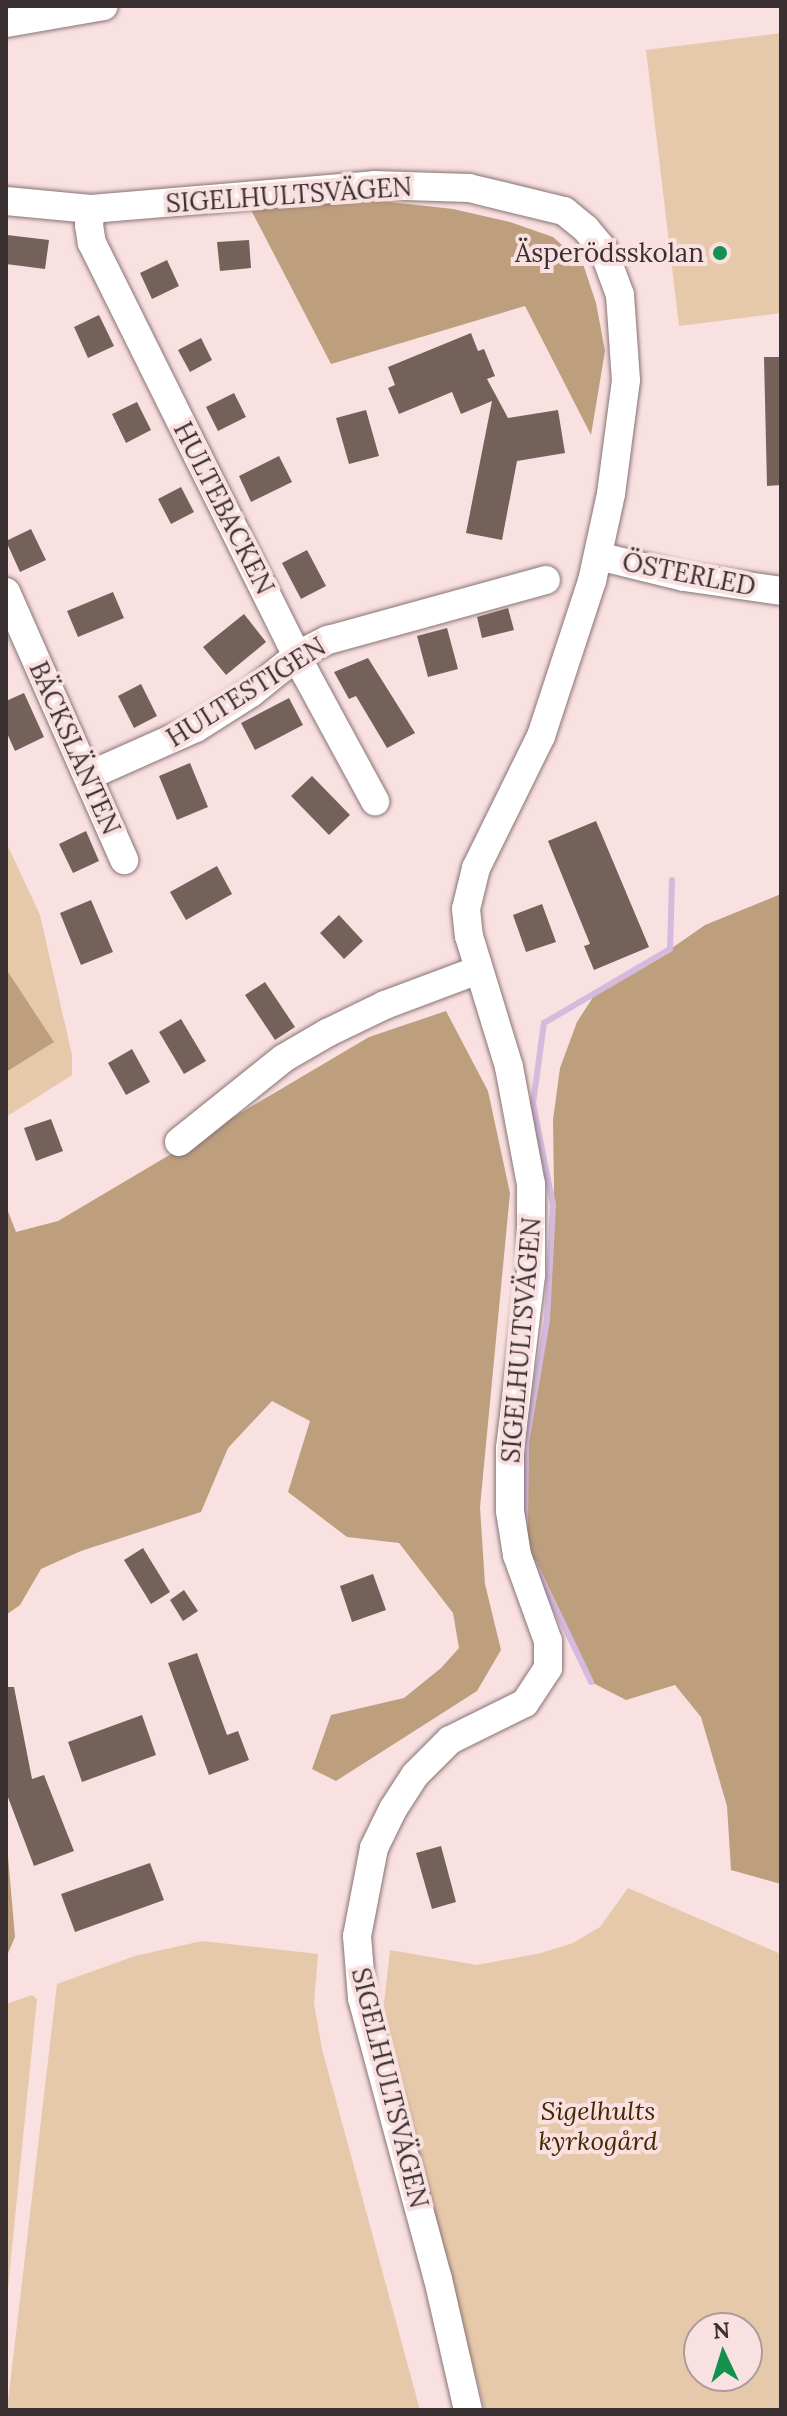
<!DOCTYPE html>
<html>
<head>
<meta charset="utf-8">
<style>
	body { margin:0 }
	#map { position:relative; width:787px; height:2416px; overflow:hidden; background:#f9e0e1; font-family:Lora,serif }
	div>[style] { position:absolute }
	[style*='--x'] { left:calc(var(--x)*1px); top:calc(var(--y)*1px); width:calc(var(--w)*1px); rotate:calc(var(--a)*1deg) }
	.green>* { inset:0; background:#e6c9aa }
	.forest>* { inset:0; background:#bd9f7e }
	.stream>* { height:6px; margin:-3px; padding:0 3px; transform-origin:3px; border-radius:3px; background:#d5bade }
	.building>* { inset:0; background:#74615a }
	.roads { filter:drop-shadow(0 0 2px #897374) drop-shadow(0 0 2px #897374) }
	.minor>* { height:28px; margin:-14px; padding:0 14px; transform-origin:14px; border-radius:14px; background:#fff }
	.dots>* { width:22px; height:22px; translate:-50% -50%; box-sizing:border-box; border:4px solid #f9e0e1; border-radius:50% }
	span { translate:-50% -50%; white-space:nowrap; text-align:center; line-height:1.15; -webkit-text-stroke:8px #f9e0e1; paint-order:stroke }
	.street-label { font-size:26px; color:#3a3031 }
	.poi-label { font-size:26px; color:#3a3031 }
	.right { translate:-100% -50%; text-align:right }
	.park-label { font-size:26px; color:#462800; font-style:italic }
	.frame { position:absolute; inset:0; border:8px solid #3a3031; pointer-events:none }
	.north { position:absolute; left:683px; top:2312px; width:80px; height:80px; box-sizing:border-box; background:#f9e0e1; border:2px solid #ad9a9b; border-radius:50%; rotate:356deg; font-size:22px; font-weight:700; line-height:32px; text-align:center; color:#3a3031 }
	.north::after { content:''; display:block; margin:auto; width:28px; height:36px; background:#13914e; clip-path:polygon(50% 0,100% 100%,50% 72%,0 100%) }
</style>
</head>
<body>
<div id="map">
	<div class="green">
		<i style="clip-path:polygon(781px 33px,781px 313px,679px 326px,646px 50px)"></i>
		<i style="clip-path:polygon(6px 842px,40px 915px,72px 1055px,72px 1075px,6px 1117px)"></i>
		<i style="clip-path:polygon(evenodd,628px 1888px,781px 1954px,781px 2410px,485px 2410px,386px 2036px,383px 2012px,390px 1950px,477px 1965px,541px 1953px,573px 1943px,600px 1927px,628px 1888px,699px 2328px,747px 2328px,747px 2376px,699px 2376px,699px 2328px)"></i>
		<i style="clip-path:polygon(202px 1941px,318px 1954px,314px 2003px,322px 2049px,420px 2410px,7px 2410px,57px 1984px,135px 1956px)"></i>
		<i style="clip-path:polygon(32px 1995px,37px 1999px,36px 2008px,6px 2308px,6px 2004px)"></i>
	</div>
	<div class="forest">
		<i style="clip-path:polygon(381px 201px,453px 209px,510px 222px,553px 237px,583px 264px,596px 303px,605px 351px,591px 435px,525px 306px,331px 364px,250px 208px)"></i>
		<i style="clip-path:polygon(781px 894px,781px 1884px,731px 1870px,727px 1806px,701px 1717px,675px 1685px,626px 1700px,591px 1682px,534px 1568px,520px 1529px,520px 1471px,545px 1344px,554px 1188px,553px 1120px,560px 1068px,577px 1022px,597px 991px,649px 964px,705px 925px)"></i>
		<i style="clip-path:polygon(6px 969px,54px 1042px,6px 1072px)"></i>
		<i style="clip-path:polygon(446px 1011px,488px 1091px,510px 1193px,480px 1507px,485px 1584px,501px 1650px,477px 1691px,336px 1781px,312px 1769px,331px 1715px,404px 1698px,441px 1668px,459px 1648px,453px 1613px,399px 1543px,347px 1537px,288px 1492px,310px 1421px,272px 1401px,228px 1448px,201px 1512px,81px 1551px,41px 1569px,20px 1605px,6px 1615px,6px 1206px,16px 1232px,58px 1221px,369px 1037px)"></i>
		<i style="clip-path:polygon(6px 1833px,15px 1937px,6px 1958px)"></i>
	</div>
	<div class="stream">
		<i style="--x:525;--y:1526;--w:82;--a:-89.3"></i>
		<i style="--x:526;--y:1444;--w:126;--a:-80.4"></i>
		<i style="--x:547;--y:1320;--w:115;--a:-87"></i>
		<i style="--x:553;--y:1205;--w:104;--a:-101.1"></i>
		<i style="--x:533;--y:1103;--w:81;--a:-82.2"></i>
		<i style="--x:544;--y:1023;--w:146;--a:-30.4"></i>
		<i style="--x:670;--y:949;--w:69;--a:-88.3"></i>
		<i style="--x:534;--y:1563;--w:132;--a:64.4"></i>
	</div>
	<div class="building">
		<i style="clip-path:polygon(7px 235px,49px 240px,45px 269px,6px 264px)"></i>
		<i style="clip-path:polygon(249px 240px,251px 268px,220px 271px,217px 242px)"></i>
		<i style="clip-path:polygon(167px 260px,179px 286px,152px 299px,140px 273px)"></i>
		<i style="clip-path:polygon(99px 315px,114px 346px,88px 358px,74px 327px)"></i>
		<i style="clip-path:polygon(471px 333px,478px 351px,484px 349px,495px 376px,487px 379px,508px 418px,558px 410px,565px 453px,517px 461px,502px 540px,466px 533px,492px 401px,461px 414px,452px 392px,399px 414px,388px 388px,395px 385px,388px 367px)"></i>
		<i style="clip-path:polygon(201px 338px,212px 360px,190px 372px,178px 350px)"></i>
		<i style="clip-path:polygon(764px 357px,781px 357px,781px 485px,767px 486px)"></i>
		<i style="clip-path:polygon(234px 393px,246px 417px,218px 431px,206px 407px)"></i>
		<i style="clip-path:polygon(137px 402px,151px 430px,126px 443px,112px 414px)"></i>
		<i style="clip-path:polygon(366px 410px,379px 456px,349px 464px,336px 418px)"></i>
		<i style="clip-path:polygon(279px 456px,292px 482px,251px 502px,239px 476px)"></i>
		<i style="clip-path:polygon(181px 487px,194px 512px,171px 524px,158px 499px)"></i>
		<i style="clip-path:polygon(31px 529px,46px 560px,20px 572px,6px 541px)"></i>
		<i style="clip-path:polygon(307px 550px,326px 586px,301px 599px,282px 563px)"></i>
		<i style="clip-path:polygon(113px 592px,124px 618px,78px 637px,67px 611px)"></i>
		<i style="clip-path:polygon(508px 608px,514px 630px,482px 638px,477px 617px)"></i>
		<i style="clip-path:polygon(244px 614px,266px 642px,226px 675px,203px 647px)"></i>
		<i style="clip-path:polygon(447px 628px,458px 669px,428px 677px,417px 636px)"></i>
		<i style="clip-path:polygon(368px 658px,415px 733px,387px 748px,356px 696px,349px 699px,334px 672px)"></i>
		<i style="clip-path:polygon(141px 684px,157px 716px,134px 728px,118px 696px)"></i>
		<i style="clip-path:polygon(24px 693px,44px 737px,15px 751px,6px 731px,6px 701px)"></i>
		<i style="clip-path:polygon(289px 698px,303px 725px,255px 750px,241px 723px)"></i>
		<i style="clip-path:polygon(190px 763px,208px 807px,177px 820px,159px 776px)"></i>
		<i style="clip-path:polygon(312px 776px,350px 815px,329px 835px,291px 796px)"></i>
		<i style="clip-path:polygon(596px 821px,649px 947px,594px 970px,584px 946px,590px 944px,548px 841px)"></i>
		<i style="clip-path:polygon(86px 831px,99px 861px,73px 873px,59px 844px)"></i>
		<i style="clip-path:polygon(217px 866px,232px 894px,186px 920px,170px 892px)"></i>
		<i style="clip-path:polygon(91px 900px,113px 952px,81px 965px,60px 913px)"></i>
		<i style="clip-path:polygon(542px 904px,556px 942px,526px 952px,513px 915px)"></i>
		<i style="clip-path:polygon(339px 915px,363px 941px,344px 959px,320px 933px)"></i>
		<i style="clip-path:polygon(265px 982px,295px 1027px,275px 1040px,245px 995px)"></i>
		<i style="clip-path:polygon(181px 1019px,206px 1061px,184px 1074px,159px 1032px)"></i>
		<i style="clip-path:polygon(132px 1049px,150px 1082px,126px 1095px,108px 1063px)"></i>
		<i style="clip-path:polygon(51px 1119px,63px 1151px,36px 1161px,24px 1128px)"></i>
		<i style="clip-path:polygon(143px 1548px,170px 1592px,151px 1604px,124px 1560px)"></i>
		<i style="clip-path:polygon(373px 1574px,386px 1610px,352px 1622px,340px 1586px)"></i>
		<i style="clip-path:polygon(184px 1590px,198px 1611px,183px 1621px,170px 1600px)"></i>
		<i style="clip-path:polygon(197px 1653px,227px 1735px,238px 1731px,249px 1760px,209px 1775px,168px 1663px)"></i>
		<i style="clip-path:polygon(6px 1687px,14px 1687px,32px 1779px,44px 1775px,74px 1851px,34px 1866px,6px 1792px)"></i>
		<i style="clip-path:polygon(142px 1715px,156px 1755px,82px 1782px,68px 1742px)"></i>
		<i style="clip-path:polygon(441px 1846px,456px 1902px,432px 1909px,416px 1853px)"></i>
		<i style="clip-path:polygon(150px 1863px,164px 1900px,75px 1932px,61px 1894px)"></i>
	</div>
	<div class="roads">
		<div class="minor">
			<i style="--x:6;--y:23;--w:99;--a:-9.8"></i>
			<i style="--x:6;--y:201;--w:85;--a:5.4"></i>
			<i style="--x:91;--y:209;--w:284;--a:-4.8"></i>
			<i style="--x:374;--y:185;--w:95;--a:1.8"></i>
			<i style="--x:469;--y:188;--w:98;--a:13.6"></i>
			<i style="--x:564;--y:211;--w:28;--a:39"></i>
			<i style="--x:586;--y:229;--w:26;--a:50"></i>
			<i style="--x:603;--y:249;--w:49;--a:69.7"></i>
			<i style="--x:620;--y:295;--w:85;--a:86"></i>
			<i style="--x:626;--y:380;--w:115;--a:97.5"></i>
			<i style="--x:611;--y:494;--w:89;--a:102.3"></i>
			<i style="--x:592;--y:581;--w:163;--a:108.2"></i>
			<i style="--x:541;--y:736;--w:147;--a:116.2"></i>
			<i style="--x:476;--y:868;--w:42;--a:103.7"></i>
			<i style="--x:466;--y:909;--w:27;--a:84"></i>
			<i style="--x:469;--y:936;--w:137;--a:73"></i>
			<i style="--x:509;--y:1067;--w:119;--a:79.4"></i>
			<i style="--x:531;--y:1184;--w:91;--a:90"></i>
			<i style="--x:531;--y:1275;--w:175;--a:96.9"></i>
			<i style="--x:510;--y:1449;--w:62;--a:90"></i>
			<i style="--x:510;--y:1511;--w:45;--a:81"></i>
			<i style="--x:517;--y:1555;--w:91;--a:70.2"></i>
			<i style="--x:548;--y:1641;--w:27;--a:90"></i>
			<i style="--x:548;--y:1668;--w:42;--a:123.3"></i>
			<i style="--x:525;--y:1703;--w:84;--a:153.7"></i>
			<i style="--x:450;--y:1740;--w:49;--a:135"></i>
			<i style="--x:415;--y:1775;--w:40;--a:122.9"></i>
			<i style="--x:393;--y:1809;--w:43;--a:116"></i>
			<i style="--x:374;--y:1848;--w:90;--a:100.9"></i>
			<i style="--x:357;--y:1936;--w:62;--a:85.4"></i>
			<i style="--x:362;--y:1998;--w:291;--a:74.9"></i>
			<i style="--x:438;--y:2279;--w:134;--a:77.1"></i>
			<i style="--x:91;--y:209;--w:16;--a:97"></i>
			<i style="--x:89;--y:225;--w:18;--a:81"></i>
			<i style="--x:92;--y:243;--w:481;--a:63.6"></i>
			<i style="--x:306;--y:674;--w:145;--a:61.5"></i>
			<i style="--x:598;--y:556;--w:89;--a:13.7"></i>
			<i style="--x:684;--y:577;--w:98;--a:8.2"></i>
			<i style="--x:6;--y:592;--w:293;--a:66.2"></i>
			<i style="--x:88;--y:776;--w:118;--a:-24"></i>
			<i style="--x:196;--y:728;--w:65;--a:-32.5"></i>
			<i style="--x:251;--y:693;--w:60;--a:-39"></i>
			<i style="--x:298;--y:655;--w:34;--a:-27"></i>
			<i style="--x:328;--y:640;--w:226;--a:-15.4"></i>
			<i style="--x:179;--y:1142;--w:134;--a:-38.7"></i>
			<i style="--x:284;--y:1058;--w:50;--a:-30.2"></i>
			<i style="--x:327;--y:1033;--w:64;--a:-25.8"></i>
			<i style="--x:385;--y:1005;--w:99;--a:-20.6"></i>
		</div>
	</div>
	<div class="dots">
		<i style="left:720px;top:253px;background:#13914e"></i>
	</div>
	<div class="street-label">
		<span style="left:289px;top:195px;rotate:-4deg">SIGELHULTSVÄGEN</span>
		<span style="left:224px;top:508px;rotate:63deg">HULTEBACKEN</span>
		<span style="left:689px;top:574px;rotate:11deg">ÖSTERLED</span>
		<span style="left:246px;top:692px;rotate:-32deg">HULTESTIGEN</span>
		<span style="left:75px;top:748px;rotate:66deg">BÄCKSLÄNTEN</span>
		<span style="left:521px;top:1340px;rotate:-85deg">SIGELHULTSVÄGEN</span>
		<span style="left:390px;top:2088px;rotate:76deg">SIGELHULTSVÄGEN</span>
	</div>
	<div class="poi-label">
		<span class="right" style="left:704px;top:253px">Äsperödsskolan</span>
	</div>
	<div class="park-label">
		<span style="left:598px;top:2126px">Sigelhults<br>kyrkogård</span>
	</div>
	<div class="frame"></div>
	<div class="north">N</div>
</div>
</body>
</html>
